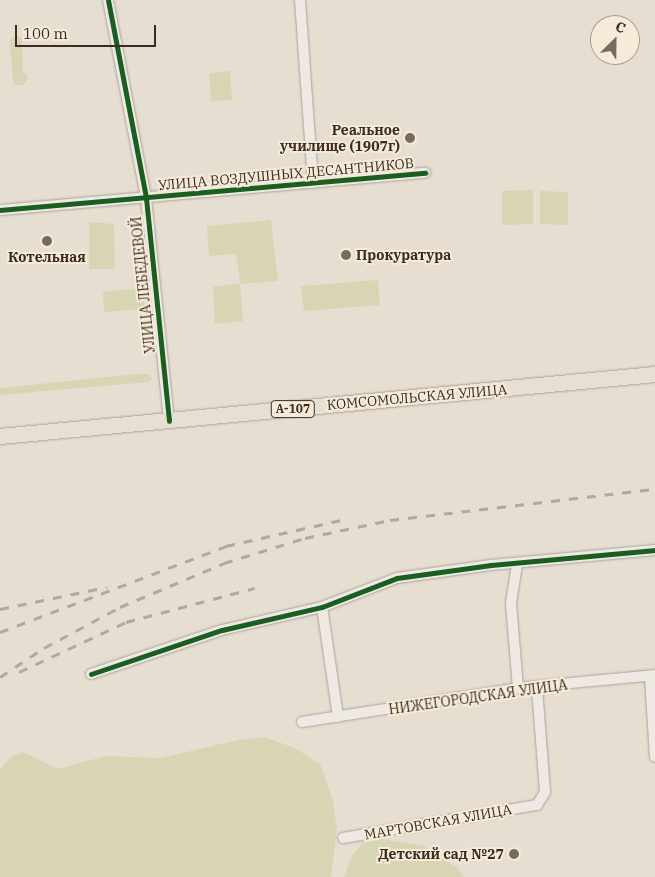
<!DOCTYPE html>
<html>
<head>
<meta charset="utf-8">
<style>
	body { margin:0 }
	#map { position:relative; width:655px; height:877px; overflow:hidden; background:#e6ded1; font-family:"IBM Plex Serif",serif }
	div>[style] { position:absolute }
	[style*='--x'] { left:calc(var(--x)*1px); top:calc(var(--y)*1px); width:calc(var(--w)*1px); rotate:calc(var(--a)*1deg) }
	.green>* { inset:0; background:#d8d5b4 }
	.roads { filter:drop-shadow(0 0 1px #aca39a) drop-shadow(0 0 1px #aca39a) }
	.street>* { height:10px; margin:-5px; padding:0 5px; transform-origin:5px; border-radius:5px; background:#eeeae3 }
	.primary>* { height:15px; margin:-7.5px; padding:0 7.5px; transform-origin:7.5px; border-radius:7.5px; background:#e5dfd4 }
	.rail>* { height:3px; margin-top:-1.5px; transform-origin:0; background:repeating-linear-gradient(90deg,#aea9a3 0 9px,transparent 0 18px) }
	.cycleway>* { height:5px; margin:-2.5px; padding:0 2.5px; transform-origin:2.5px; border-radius:2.5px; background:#1b5e20 }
	.dots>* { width:14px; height:14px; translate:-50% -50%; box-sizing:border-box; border:2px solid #f6ebd9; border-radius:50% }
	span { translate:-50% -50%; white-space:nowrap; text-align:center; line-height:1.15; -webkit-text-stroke:4px #f6ebd9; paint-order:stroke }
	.shield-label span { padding:1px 4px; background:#f6ebd9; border:1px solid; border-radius:4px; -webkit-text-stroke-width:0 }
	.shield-label { font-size:12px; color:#3b2b21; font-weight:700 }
	.poi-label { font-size:14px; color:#3b2b21; font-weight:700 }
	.right { translate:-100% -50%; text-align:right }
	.left { translate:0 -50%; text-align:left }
	.street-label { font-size:14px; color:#3b2b21 }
	.north { position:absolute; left:590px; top:15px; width:50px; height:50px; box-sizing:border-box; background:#f6ebd9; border:1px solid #ab9e8f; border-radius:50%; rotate:23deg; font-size:14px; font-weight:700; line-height:20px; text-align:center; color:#3b2b21 }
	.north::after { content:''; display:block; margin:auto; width:18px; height:22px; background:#776a5f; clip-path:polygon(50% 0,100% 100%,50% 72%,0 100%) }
	.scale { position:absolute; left:15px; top:25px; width:141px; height:22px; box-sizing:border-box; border:2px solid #3b2b21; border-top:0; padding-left:6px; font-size:15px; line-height:18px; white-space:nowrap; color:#3b2b21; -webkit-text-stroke:4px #f6ebd9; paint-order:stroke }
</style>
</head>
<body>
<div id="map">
	<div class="green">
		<i style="clip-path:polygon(17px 35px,22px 38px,23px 71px,29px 78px,23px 85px,14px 85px,12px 72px,10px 40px)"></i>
		<i style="clip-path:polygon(230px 71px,232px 100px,211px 101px,209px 73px)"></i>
		<i style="clip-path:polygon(533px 190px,533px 224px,502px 225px,502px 191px)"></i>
		<i style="clip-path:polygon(540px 191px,568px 192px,568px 225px,540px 224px)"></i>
		<i style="clip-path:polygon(271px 220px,278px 281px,240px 284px,243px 321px,215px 324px,213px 287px,240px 283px,236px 254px,209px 256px,207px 226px)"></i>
		<i style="clip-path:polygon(89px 222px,114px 224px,115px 268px,112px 269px,89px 269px)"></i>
		<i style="clip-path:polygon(378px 280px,380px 305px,304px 311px,301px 286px)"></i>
		<i style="clip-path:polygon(143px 288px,145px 309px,104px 312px,103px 292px)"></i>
		<i style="clip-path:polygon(138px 374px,149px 374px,152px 378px,149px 382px,0 395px,0 388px)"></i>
		<i style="clip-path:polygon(264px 737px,295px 748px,320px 764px,332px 797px,337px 828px,331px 877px,0 877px,0 769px,11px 757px,23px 752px,58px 769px,106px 756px,161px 758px,238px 740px)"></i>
		<i style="clip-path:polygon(382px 839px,424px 846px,458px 869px,464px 877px,344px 877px,353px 854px,363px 843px)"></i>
	</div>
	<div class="roads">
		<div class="street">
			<i style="--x:108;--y:0;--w:202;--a:79.1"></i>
			<i style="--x:146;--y:198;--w:224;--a:84.1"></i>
			<i style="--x:300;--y:0;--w:183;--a:85.9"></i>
			<i style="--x:0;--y:210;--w:427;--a:-5"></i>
			<i style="--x:517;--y:565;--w:38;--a:99"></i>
			<i style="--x:511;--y:603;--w:85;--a:85.3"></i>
			<i style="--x:322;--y:607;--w:111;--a:81.7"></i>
			<i style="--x:91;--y:674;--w:138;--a:-18.6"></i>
			<i style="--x:222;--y:630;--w:103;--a:-13"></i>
			<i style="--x:322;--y:607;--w:80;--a:-21.1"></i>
			<i style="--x:397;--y:578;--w:95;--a:-7.9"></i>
			<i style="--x:491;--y:565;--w:165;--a:-5.2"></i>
			<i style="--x:650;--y:676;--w:81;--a:86.5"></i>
			<i style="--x:302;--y:722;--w:219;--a:-8.9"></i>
			<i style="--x:518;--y:688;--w:138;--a:-5.4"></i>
			<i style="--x:343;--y:838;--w:197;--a:-9.7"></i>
			<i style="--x:537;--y:805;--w:15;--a:-58"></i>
			<i style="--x:545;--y:792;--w:105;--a:-94.4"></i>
		</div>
		<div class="primary">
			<i style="--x:0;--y:436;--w:658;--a:-5.41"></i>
		</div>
	</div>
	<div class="rail">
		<i style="--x:0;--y:609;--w:109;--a:-11.6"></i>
		<i style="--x:0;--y:632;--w:242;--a:-20.8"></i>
		<i style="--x:226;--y:546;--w:118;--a:-12.7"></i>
		<i style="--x:19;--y:672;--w:118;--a:-25"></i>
		<i style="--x:126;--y:622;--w:133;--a:-14.8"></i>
		<i style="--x:0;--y:677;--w:53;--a:-33.4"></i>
		<i style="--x:44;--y:648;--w:86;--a:-28.3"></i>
		<i style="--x:120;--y:607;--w:113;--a:-22.9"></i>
		<i style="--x:224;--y:563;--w:85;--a:-17.2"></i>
		<i style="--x:305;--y:538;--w:87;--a:-12"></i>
		<i style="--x:390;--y:520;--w:267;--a:-6.7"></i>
	</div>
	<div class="cycleway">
		<i style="--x:108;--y:0;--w:202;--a:79.1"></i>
		<i style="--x:146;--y:198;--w:224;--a:84.1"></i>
		<i style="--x:0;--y:210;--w:427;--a:-5"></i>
		<i style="--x:91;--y:674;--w:138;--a:-18.6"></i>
		<i style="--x:222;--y:630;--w:103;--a:-13"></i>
		<i style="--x:322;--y:607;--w:80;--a:-21.1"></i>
		<i style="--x:397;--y:578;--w:95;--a:-7.9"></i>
		<i style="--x:491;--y:565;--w:165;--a:-5.2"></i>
	</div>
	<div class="dots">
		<i style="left:410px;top:138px;background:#776a5f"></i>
		<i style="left:47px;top:241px;background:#776a5f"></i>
		<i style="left:346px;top:255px;background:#776a5f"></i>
		<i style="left:514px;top:854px;background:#776a5f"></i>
	</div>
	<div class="shield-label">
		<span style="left:293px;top:409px">А-107</span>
	</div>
	<div class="poi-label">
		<span class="right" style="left:400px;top:138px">Реальное<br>училище (1907г)</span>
		<span class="left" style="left:356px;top:255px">Прокуратура</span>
		<span style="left:47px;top:257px">Котельная</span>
		<span class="right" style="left:504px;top:854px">Детский сад №27</span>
	</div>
	<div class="street-label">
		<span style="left:286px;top:174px;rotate:-5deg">УЛИЦА ВОЗДУШНЫХ ДЕСАНТНИКОВ</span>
		<span style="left:143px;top:285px;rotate:-96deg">УЛИЦА ЛЕБЕДЕВОЙ</span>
		<span style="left:417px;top:397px;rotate:-5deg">КОМСОМОЛЬСКАЯ УЛИЦА</span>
		<span style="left:478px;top:697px;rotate:-8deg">НИЖЕГОРОДСКАЯ УЛИЦА</span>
		<span style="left:438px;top:822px;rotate:-10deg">МАРТОВСКАЯ УЛИЦА</span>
	</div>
	<div class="north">С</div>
	<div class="scale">100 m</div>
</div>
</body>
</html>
